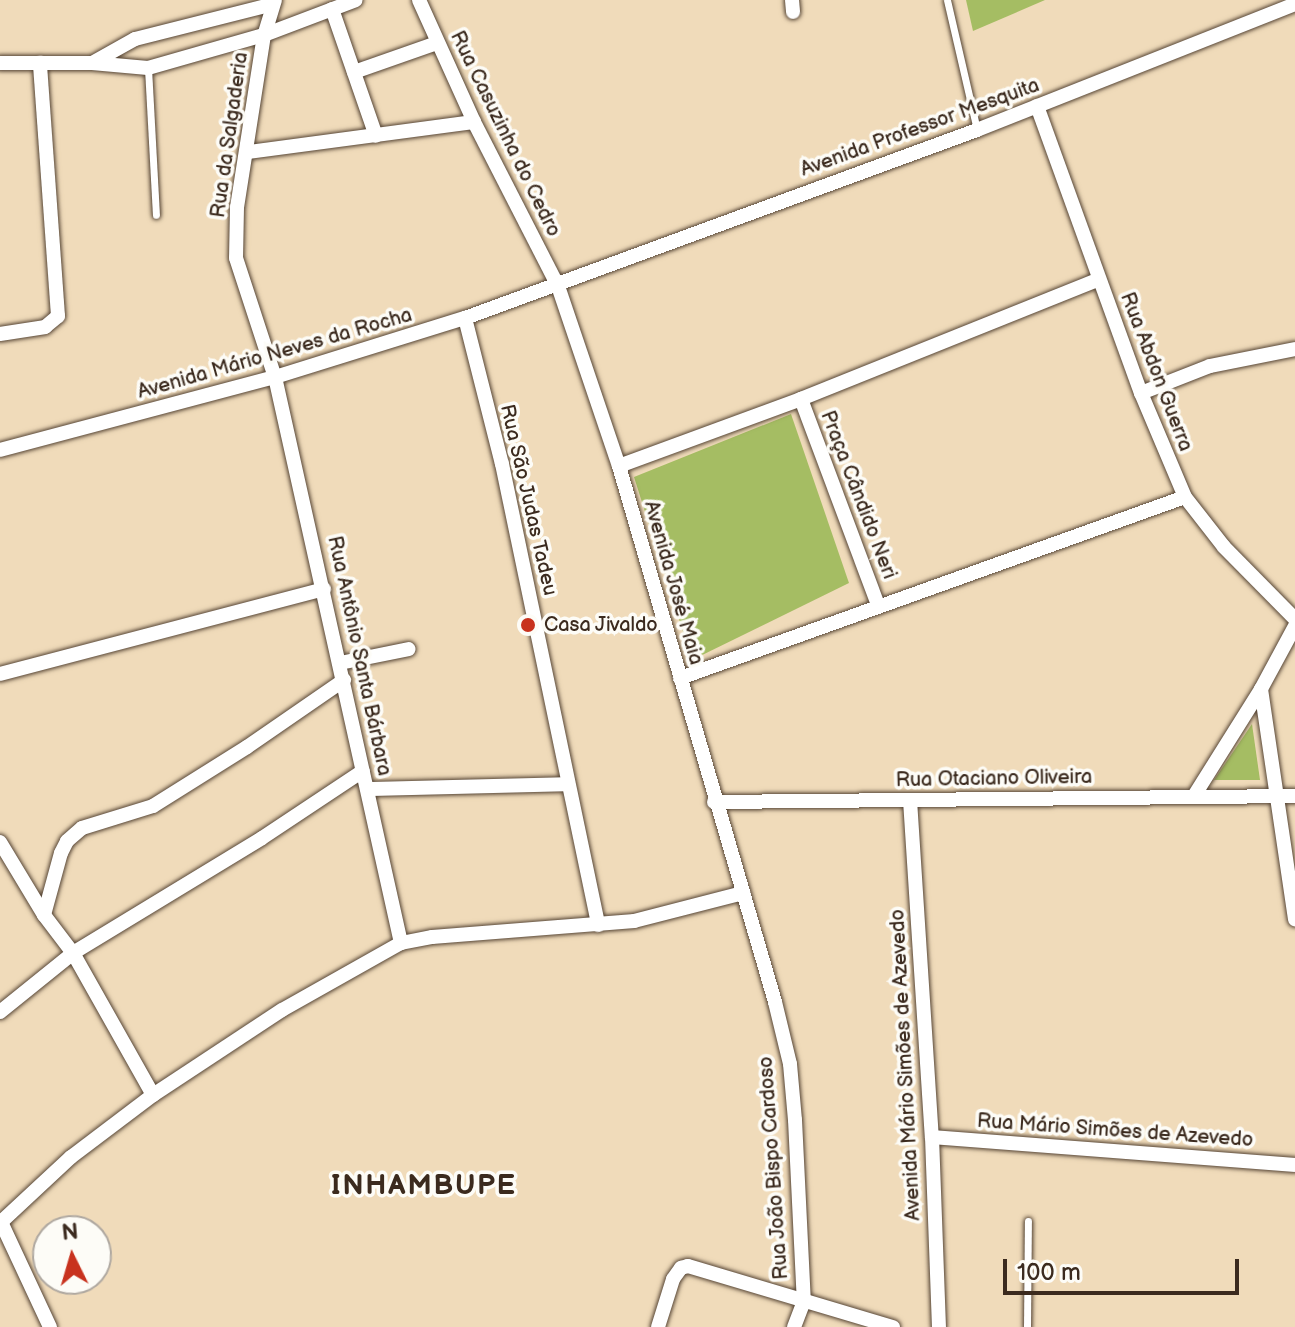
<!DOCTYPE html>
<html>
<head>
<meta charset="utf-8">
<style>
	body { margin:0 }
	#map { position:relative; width:1295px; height:1327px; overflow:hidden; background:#f0dbba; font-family:"Balsamiq Sans",sans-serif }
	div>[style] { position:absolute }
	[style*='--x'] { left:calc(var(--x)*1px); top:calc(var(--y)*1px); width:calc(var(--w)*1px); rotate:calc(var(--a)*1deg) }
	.green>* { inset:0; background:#a5bd63 }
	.roads { filter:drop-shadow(0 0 2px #564535) drop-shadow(0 0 2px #564535) }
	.service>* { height:7px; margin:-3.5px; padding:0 3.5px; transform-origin:3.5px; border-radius:3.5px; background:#fff }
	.minor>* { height:14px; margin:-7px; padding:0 7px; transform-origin:7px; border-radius:7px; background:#fff }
	.dots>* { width:22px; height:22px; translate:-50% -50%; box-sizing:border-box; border:4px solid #fdfcf7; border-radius:50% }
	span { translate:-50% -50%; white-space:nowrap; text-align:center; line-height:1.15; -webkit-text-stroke:7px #fdfcf7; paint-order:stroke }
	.street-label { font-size:20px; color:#3b2a1e }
	.poi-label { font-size:20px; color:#3b2a1e }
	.left { translate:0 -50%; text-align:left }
	.district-label { font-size:28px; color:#3b2a1e; font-weight:700; letter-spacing:2px }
	.north { position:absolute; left:32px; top:1215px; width:80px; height:80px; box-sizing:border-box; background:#fdfcf7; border:2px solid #afa8a0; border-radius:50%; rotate:355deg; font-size:22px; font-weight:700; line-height:32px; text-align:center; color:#3b2a1e }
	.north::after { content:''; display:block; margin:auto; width:28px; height:36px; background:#c8321e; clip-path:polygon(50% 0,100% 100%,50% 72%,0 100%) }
	.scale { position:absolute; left:1003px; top:1259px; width:236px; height:36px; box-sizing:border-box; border:4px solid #3b2a1e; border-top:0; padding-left:10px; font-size:24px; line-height:28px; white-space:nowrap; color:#3b2a1e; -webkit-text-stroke:6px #fdfcf7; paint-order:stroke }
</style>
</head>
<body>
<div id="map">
	<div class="green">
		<i style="clip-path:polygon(966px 0,1045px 0,973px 31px)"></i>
		<i style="clip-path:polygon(791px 414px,849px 583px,692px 660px,634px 477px)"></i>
		<i style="clip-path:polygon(1252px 724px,1260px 780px,1214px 780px)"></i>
	</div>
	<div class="roads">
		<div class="service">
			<i style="--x:947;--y:0;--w:133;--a:77"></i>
			<i style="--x:148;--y:68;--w:147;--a:86.9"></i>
			<i style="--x:1027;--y:1327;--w:106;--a:-89.5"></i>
		</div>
		<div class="minor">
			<i style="--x:275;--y:0;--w:37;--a:107"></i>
			<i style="--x:264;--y:35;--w:174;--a:98.9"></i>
			<i style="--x:237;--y:207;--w:51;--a:91.1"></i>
			<i style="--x:236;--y:258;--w:125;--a:71.9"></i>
			<i style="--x:275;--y:377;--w:580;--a:77.45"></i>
			<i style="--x:419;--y:0;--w:134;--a:65.7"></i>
			<i style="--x:474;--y:122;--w:184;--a:62.9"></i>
			<i style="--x:558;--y:286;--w:190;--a:71.3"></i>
			<i style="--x:619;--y:466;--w:558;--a:73.77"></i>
			<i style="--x:775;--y:1002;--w:64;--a:76.4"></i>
			<i style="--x:790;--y:1064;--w:56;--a:84.9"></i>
			<i style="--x:795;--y:1120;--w:181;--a:87.2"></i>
			<i style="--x:804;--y:1301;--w:28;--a:111"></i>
			<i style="--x:792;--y:0;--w:12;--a:85"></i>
			<i style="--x:332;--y:9;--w:134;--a:70.9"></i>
			<i style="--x:0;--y:63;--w:92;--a:0"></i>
			<i style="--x:92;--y:63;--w:56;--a:5.1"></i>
			<i style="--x:148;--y:68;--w:121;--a:-15.9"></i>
			<i style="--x:264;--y:35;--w:98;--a:-20.8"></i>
			<i style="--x:92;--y:63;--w:49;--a:-29.2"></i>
			<i style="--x:135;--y:39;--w:142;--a:-14.2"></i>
			<i style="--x:354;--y:72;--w:88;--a:-19.3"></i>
			<i style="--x:1037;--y:106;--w:305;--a:70.1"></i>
			<i style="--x:1141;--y:393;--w:113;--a:67.1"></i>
			<i style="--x:1185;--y:497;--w:63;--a:52"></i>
			<i style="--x:1224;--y:547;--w:101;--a:45.4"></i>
			<i style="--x:249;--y:152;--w:227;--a:-7.6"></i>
			<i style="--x:465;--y:318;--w:151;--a:75.8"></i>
			<i style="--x:502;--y:464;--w:471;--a:78.2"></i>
			<i style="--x:0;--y:334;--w:46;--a:-8.8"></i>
			<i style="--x:45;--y:327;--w:17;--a:-40"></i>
			<i style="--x:58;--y:316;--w:254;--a:-94.1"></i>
			<i style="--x:1141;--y:393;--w:74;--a:-21.4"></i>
			<i style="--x:1210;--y:366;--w:87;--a:-11.3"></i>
			<i style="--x:801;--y:399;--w:220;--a:69.5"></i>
			<i style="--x:0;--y:450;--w:285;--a:-14.9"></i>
			<i style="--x:275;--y:377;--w:199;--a:-17.3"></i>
			<i style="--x:465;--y:318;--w:545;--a:-20.16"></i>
			<i style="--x:977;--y:130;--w:342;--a:-21.6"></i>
			<i style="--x:619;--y:466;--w:194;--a:-20.2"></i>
			<i style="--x:801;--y:399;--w:321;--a:-21.9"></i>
			<i style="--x:340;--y:663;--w:70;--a:-11.5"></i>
			<i style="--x:0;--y:674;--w:335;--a:-14.7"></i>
			<i style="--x:680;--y:678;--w:536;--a:-19.72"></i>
			<i style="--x:1261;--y:689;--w:233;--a:81.6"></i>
			<i style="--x:368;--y:789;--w:200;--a:-1.4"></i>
			<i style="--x:1194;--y:796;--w:126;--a:-57.9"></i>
			<i style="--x:1261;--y:689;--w:72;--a:-61.6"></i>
			<i style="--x:910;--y:800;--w:338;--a:86.3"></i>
			<i style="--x:932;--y:1137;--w:190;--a:87.9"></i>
			<i style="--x:714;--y:802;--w:581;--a:-0.59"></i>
			<i style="--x:0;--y:842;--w:85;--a:58.9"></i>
			<i style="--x:44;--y:915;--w:48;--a:52.7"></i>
			<i style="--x:73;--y:953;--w:163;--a:60.6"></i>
			<i style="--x:44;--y:915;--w:64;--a:-74.7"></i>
			<i style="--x:61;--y:853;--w:13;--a:-63"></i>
			<i style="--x:67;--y:841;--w:20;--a:-41"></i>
			<i style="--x:82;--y:828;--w:74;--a:-17.2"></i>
			<i style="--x:153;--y:806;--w:111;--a:-32.1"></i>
			<i style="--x:247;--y:747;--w:118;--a:-34.6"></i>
			<i style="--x:0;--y:1012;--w:94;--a:-38.9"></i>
			<i style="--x:73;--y:953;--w:221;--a:-31.3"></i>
			<i style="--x:262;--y:838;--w:121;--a:-33.6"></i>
			<i style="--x:932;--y:1137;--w:364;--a:4.4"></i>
			<i style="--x:1;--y:1222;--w:116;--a:65"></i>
			<i style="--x:0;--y:1223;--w:97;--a:-42.9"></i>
			<i style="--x:71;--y:1157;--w:103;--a:-37.1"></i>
			<i style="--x:153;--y:1095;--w:154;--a:-33.4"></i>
			<i style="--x:282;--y:1010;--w:137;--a:-29.4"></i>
			<i style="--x:401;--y:943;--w:32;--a:-11"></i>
			<i style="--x:432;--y:937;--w:203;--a:-4.5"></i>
			<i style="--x:634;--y:921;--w:113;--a:-14.4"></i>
			<i style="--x:658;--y:1327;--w:50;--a:-72.6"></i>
			<i style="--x:673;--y:1279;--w:14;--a:-54"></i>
			<i style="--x:681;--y:1268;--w:7;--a:-16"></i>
			<i style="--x:688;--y:1266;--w:214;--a:16.6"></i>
		</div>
	</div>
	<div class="dots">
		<i style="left:528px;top:625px;background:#c8321e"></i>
	</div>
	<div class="street-label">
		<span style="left:920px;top:128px;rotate:-20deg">Avenida Professor Mesquita</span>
		<span style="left:505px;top:134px;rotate:64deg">Rua Casuzinha do Cedro</span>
		<span style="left:230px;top:135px;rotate:-82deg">Rua da Salgaderia</span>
		<span style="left:275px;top:354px;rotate:-16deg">Avenida Mário Neves da Rocha</span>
		<span style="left:1156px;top:372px;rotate:69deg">Rua Abdon Guerra</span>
		<span style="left:858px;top:495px;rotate:69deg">Praça Cândido Neri</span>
		<span style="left:528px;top:500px;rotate:77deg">Rua São Judas Tadeu</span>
		<span style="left:673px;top:583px;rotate:74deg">Avenida José Maia</span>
		<span style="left:359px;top:656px;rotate:78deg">Rua Antônio Santa Bárbara</span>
		<span style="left:994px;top:779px;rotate:-1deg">Rua Otaciano Oliveira</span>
		<span style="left:906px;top:1065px;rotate:-93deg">Avenida Mário Simões de Azevedo</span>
		<span style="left:1115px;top:1131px;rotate:4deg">Rua Mário Simões de Azevedo</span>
		<span style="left:774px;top:1168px;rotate:-94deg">Rua João Bispo Cardoso</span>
	</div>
	<div class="poi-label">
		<span class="left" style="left:544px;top:625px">Casa Jivaldo</span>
	</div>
	<div class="district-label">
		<span style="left:424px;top:1186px">INHAMBUPE</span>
	</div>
	<div class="north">N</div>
	<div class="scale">100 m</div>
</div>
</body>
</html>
